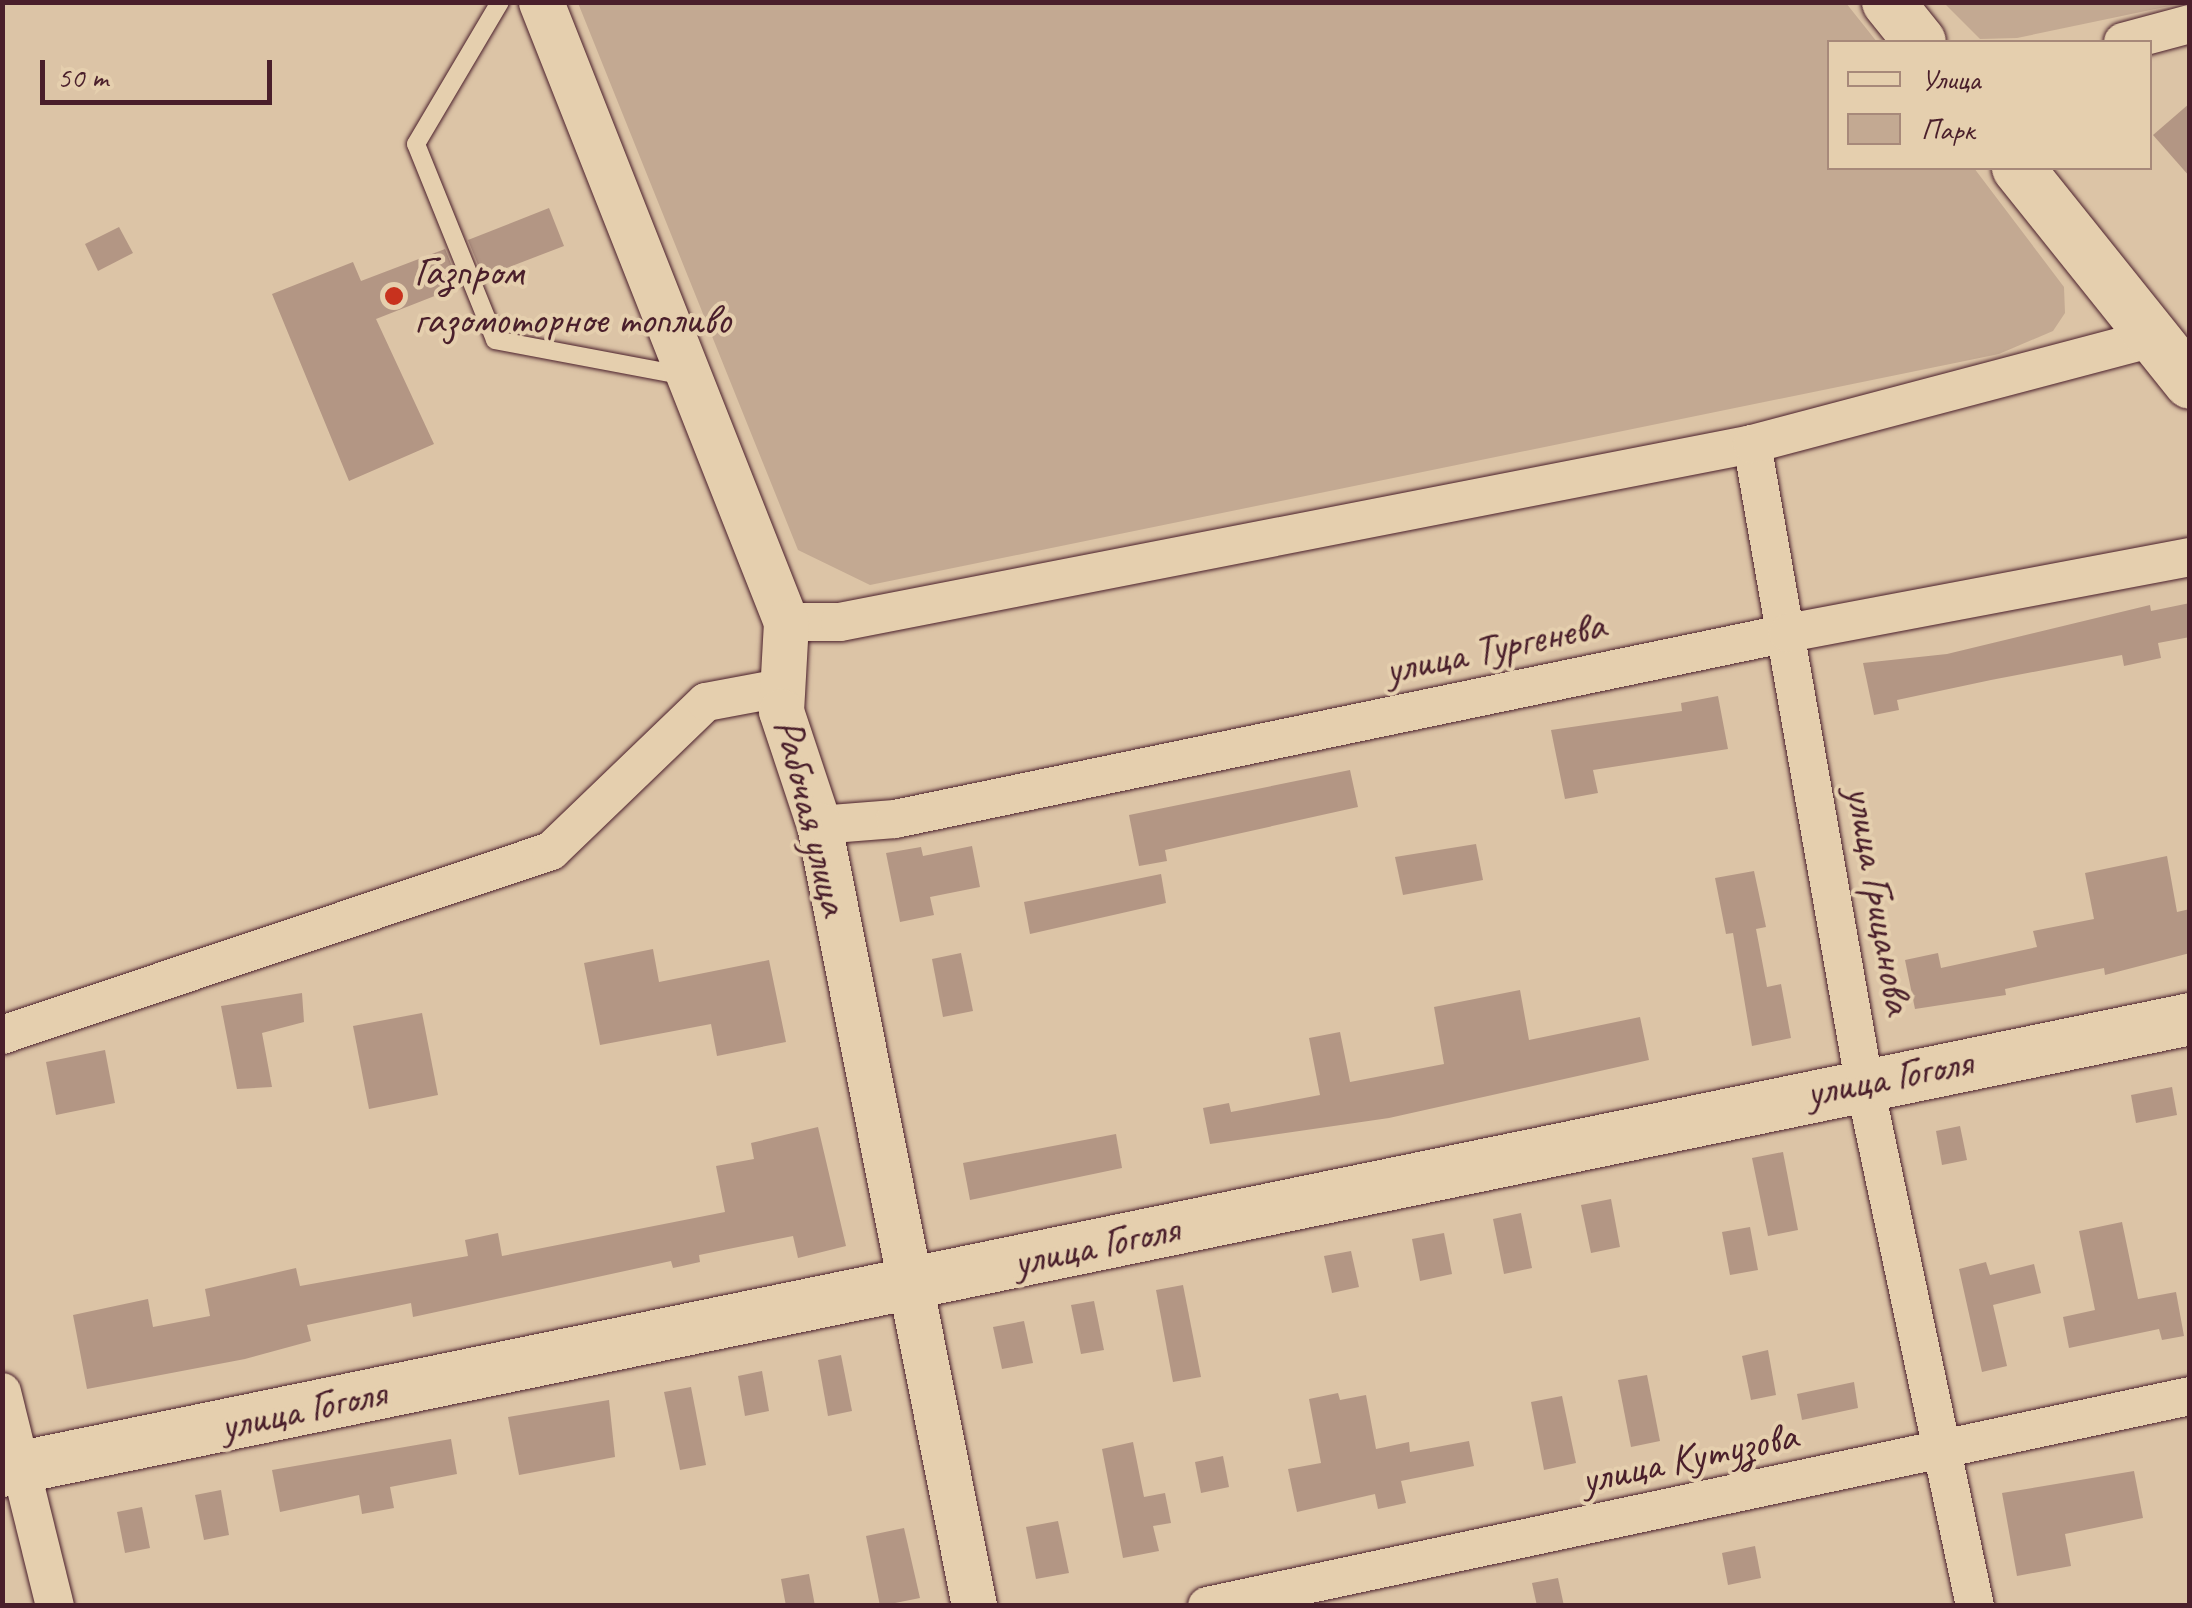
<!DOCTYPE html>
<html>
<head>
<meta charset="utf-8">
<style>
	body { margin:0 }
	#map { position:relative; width:2192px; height:1608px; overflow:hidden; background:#dcc4a6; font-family:Caveat,sans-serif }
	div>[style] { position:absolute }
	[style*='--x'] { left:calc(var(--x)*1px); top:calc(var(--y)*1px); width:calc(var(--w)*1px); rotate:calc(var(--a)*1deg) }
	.green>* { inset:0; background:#c3a992 }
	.building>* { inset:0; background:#b39684 }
	.roads { filter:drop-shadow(0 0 2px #4a1f2b) drop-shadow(0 0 2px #4a1f2b) }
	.service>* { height:18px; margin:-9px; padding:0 9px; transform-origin:9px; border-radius:9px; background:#e5cfae }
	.minor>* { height:38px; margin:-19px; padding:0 19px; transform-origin:19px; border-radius:19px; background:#e5cfae }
	.tertiary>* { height:45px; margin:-22.5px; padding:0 22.5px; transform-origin:22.5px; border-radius:22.5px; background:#e5cfae }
	.secondary>* { height:52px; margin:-26px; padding:0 26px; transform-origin:26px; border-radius:26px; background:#e5cfae }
	.dots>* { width:28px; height:28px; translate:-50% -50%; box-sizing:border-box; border:5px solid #e5cfae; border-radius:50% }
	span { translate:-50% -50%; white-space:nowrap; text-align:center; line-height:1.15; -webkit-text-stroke:8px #e5cfae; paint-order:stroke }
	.poi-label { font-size:42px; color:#4a1f2b }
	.left { translate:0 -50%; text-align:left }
	.street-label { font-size:42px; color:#4a1f2b }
	.frame { position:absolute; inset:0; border:5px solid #4a1f2b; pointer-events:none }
	.legend { position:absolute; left:1827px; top:40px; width:325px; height:130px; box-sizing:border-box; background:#e5cfae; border:2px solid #a7897a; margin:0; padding:12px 18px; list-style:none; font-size:30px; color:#4a1f2b }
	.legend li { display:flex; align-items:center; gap:20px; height:50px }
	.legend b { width:50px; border:2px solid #a7897a }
	.scale { position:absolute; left:40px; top:60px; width:232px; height:45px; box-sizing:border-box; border:5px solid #4a1f2b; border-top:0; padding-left:12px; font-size:30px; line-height:35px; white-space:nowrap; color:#4a1f2b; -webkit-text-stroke:8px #e5cfae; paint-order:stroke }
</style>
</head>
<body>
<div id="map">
	<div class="green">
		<i style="clip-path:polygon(578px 3px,1846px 3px,1877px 42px,1830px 42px,1830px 168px,1974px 168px,2064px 287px,2065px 313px,2053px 331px,1999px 354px,870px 585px,798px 550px)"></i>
		<i style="clip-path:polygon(1944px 3px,2184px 3px,2017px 38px,1980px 39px)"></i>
	</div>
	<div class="building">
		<i style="clip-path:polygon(2190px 103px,2190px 177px,2153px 135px)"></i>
		<i style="clip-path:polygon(549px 208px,564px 246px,483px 277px,468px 240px)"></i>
		<i style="clip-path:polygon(119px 227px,133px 253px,98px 271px,85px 244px)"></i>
		<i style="clip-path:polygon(445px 249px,460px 286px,376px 319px,434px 444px,349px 481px,272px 294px,353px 262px,361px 281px)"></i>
		<i style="clip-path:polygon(2190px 603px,2190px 637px,2158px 643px,2161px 658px,2124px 666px,2122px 655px,1991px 680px,1897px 700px,1899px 710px,1874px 715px,1863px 663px,1947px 654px,2150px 605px,2151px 611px)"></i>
		<i style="clip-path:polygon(1718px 696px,1728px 749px,1593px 770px,1598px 793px,1565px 799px,1551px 730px,1682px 711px,1681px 703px)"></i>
		<i style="clip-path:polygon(1350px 770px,1358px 807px,1165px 850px,1167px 861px,1139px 866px,1129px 815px)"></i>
		<i style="clip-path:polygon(1476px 844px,1483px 880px,1403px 895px,1395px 857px)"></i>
		<i style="clip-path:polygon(972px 846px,980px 887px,930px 897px,934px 915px,900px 922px,886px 853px,921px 847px,923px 856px)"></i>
		<i style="clip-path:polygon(2167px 856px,2177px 912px,2190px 909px,2190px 953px,2105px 975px,2104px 968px,2005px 989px,2006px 995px,1915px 1009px,1905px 960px,1938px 953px,1941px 968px,2037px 947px,2033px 931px,2094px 919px,2085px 873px)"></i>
		<i style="clip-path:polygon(1754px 871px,1766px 927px,1756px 929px,1767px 987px,1781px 984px,1791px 1038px,1752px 1046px,1733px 933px,1726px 934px,1715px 878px)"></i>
		<i style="clip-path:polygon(1161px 874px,1166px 903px,1030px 934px,1024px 902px)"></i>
		<i style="clip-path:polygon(653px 949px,659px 982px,769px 960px,786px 1042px,717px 1056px,711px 1024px,600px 1045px,584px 963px)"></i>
		<i style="clip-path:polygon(961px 953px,973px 1011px,943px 1017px,932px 959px)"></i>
		<i style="clip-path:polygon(1520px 990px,1529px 1040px,1640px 1017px,1649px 1060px,1389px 1118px,1210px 1144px,1203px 1108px,1229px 1103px,1231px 1112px,1320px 1095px,1309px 1038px,1340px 1032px,1350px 1082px,1444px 1064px,1434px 1007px)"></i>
		<i style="clip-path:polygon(302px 993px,304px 1022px,262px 1033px,272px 1087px,237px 1089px,221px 1006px)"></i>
		<i style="clip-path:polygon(422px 1013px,438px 1095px,369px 1109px,353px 1026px)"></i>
		<i style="clip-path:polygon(105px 1050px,115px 1103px,56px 1115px,46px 1062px)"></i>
		<i style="clip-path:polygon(2172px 1087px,2177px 1115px,2136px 1123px,2131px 1095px)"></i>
		<i style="clip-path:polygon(1960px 1126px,1967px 1160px,1942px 1165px,1936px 1131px)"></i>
		<i style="clip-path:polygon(818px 1127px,846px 1246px,798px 1258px,793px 1236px,699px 1255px,700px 1262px,673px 1268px,671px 1261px,413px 1317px,411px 1303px,307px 1325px,311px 1341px,245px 1359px,87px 1389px,73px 1315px,148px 1299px,153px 1327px,210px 1316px,205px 1289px,296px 1268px,300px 1286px,468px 1256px,465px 1240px,498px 1233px,502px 1256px,725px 1212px,716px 1166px,754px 1159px,751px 1143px)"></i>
		<i style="clip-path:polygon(1116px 1134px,1122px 1168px,970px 1200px,963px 1163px)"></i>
		<i style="clip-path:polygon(1783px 1152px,1798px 1230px,1768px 1236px,1752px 1158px)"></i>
		<i style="clip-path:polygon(1611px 1199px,1620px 1247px,1591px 1253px,1581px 1205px)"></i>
		<i style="clip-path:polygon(1521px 1213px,1532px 1268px,1504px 1274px,1493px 1219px)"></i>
		<i style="clip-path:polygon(2122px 1222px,2138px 1299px,2176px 1292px,2184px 1336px,2162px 1340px,2159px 1329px,2069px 1348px,2063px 1317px,2095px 1310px,2079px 1231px)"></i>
		<i style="clip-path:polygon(1750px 1227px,1758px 1270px,1730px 1275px,1722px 1232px)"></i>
		<i style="clip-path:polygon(1444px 1233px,1452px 1274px,1420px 1281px,1412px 1239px)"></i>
		<i style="clip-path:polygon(1351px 1251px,1359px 1287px,1332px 1293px,1324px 1256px)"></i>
		<i style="clip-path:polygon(1986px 1262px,1990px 1275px,2034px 1264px,2041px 1293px,1993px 1305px,2007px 1366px,1982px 1372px,1959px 1269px)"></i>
		<i style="clip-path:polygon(1183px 1285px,1201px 1377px,1173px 1382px,1156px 1290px)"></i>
		<i style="clip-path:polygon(1094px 1301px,1104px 1350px,1081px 1354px,1071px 1305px)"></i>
		<i style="clip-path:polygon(1024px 1321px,1033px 1363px,1002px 1369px,993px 1327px)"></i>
		<i style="clip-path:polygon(1768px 1350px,1776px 1395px,1751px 1400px,1742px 1356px)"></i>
		<i style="clip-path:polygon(841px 1355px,852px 1411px,828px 1416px,818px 1360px)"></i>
		<i style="clip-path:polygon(762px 1371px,769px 1411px,745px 1416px,738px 1376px)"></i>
		<i style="clip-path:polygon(1647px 1375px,1660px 1441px,1631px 1447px,1618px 1380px)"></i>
		<i style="clip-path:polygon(1854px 1382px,1858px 1408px,1802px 1420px,1797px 1394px)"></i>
		<i style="clip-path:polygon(691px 1387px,706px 1465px,680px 1470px,664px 1392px)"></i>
		<i style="clip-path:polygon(1338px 1393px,1340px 1400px,1366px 1395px,1376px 1449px,1409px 1442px,1410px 1452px,1469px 1441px,1474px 1466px,1401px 1481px,1406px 1503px,1378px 1509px,1375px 1494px,1297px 1512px,1288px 1469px,1321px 1463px,1309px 1399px)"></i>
		<i style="clip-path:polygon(1562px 1396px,1576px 1463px,1544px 1470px,1531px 1402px)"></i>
		<i style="clip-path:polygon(609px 1400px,615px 1457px,519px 1475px,508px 1417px)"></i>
		<i style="clip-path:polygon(451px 1439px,457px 1474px,390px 1487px,394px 1508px,362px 1514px,359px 1495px,280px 1512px,272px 1470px)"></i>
		<i style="clip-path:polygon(1133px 1442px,1144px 1497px,1165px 1493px,1171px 1523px,1153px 1526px,1159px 1551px,1123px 1558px,1102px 1449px)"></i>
		<i style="clip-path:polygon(1223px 1456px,1229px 1487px,1201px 1493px,1195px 1462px)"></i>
		<i style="clip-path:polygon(2134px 1471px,2143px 1518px,2065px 1534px,2071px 1566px,2017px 1576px,2002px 1493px)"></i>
		<i style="clip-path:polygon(221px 1490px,229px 1535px,204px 1540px,195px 1495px)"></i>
		<i style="clip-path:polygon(142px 1507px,150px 1548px,125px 1553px,117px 1512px)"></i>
		<i style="clip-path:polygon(1058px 1521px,1069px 1573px,1036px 1579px,1026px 1527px)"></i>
		<i style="clip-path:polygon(904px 1528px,920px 1598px,880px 1606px,866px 1536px)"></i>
		<i style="clip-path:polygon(1755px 1546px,1761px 1578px,1728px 1585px,1722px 1553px)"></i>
		<i style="clip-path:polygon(809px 1574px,815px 1606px,786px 1606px,781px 1579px)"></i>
		<i style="clip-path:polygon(1558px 1578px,1564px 1606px,1537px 1606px,1532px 1583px)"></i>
	</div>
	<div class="roads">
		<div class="service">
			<i style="--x:500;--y:2;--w:165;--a:120.6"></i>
			<i style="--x:416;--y:144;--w:211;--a:68"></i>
			<i style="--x:495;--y:340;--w:194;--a:10.7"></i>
		</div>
		<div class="minor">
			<i style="--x:2123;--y:42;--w:69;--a:-15"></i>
			<i style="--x:1752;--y:444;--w:648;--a:80.04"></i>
			<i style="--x:1864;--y:1082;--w:536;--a:78.04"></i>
			<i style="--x:786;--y:622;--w:54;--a:0"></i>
			<i style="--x:840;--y:622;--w:929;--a:-11.04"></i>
			<i style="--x:1752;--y:444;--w:416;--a:-14.8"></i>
			<i style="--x:819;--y:825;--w:76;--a:-4.5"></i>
			<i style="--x:895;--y:819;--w:912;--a:-11.77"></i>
			<i style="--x:1788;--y:633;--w:409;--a:-10.7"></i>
			<i style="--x:2;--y:1035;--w:579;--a:-18.53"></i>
			<i style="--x:551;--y:851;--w:215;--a:-43.9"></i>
			<i style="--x:706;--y:702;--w:76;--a:-10.6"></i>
			<i style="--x:2;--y:1392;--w:220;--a:76.1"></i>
			<i style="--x:1207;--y:1606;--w:1005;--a:-12.06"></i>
		</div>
		<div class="tertiary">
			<i style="--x:541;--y:2;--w:667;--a:68.44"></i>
			<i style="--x:786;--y:622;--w:89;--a:93.2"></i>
			<i style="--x:781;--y:711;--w:120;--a:71.6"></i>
			<i style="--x:819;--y:825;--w:796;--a:78.77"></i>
		</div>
		<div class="secondary">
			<i style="--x:1888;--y:2;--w:51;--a:51.3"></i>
			<i style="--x:2018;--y:168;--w:275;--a:51.3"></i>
			<i style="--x:2;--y:1471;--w:2234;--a:-11.67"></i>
		</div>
	</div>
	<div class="dots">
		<i style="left:394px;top:296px;background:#c8321e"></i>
	</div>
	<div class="poi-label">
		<span class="left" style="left:414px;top:296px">Газпром<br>газомоторное топливо</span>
	</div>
	<div class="street-label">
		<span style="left:1495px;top:648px;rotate:-12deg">улица Тургенева</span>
		<span style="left:811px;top:817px;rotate:76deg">Рабочая улица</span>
		<span style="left:1879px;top:900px;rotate:80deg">улица Грицанова</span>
		<span style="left:1889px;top:1078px;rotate:-11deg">улица Гоголя</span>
		<span style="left:1096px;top:1246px;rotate:-12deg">улица Гоголя</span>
		<span style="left:303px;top:1410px;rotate:-12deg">улица Гоголя</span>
		<span style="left:1689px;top:1458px;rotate:-12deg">улица Кутузова</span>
	</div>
	<div class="frame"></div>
	<ul class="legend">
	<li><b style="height:12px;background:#e5cfae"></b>Улица</li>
	<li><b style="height:28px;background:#c3a992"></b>Парк</li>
	</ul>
	<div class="scale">50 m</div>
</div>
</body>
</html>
